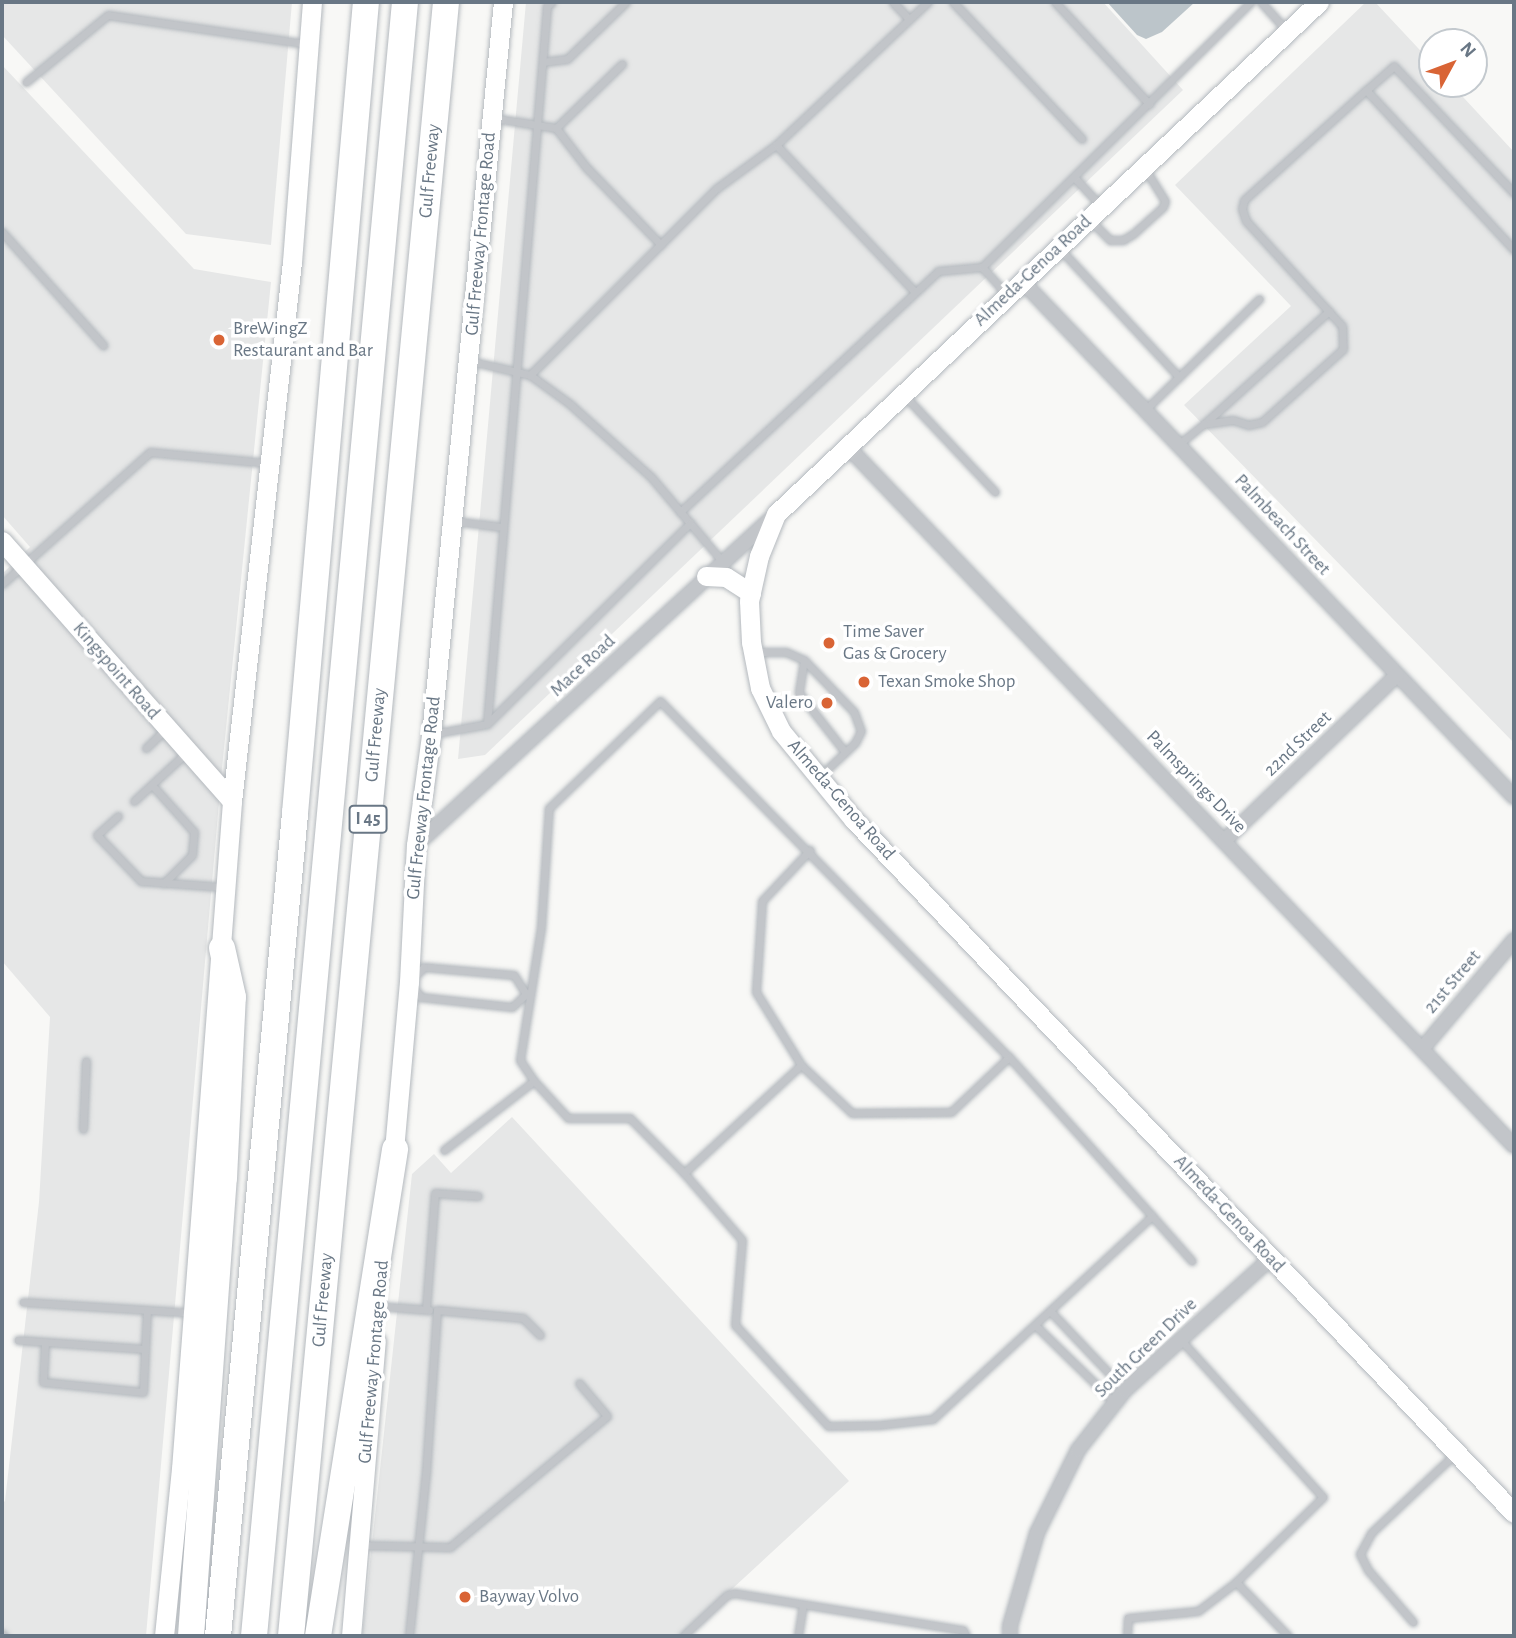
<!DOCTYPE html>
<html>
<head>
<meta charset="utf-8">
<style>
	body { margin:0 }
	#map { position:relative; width:1516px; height:1638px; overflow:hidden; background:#f8f8f6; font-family:"Alegreya Sans",sans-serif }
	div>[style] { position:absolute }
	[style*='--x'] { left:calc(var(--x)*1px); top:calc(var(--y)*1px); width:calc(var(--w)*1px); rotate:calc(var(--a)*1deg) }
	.built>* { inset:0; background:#e6e7e7 }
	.water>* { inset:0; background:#bcc5ca }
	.roads { filter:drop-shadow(0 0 2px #b4b9be) drop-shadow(0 0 2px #b4b9be) }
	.lane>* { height:7px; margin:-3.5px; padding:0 3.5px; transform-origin:3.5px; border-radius:3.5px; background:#c2c5c9 }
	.street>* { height:14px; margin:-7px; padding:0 7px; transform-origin:7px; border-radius:7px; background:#c2c5c9 }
	.secondary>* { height:19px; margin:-9.5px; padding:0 9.5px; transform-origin:9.5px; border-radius:9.5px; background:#fff }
	.highway>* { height:26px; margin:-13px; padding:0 13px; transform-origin:13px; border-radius:13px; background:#fff }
	.dots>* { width:19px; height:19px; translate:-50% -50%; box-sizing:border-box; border:4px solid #fff; border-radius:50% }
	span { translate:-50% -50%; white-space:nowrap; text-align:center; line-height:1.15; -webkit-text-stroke:7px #fff; paint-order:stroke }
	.shield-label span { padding:2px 5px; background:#fff; border:2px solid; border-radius:5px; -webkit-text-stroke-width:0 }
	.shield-label { font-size:18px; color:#697785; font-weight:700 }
	.street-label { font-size:19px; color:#697785 }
	.poi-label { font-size:19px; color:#697785 }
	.left { translate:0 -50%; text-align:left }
	.right { translate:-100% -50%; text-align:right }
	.frame { position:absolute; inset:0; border:4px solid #697785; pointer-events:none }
	.north { position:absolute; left:1418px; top:28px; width:70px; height:70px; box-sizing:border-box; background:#fff; border:2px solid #c3c9ce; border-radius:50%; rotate:49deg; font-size:19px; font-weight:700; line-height:28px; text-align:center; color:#697785 }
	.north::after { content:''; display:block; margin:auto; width:24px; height:32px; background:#d96435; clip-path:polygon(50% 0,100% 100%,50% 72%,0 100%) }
</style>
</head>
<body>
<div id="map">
	<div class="built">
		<i style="clip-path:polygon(2px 2px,292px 2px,271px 245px,186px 234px,2px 35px)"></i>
		<i style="clip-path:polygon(526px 2px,1103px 2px,1183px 90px,485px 755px,458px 759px)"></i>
		<i style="clip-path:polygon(1366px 2px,1375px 2px,1432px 63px,1432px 84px,1451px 84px,1514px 152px,1514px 743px,1184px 405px,1291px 306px,1175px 185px)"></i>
		<i style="clip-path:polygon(2px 65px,194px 269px,271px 282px,222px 768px,146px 1636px,9px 1636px,2px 1628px,2px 1504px,5px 1501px,39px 1202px,50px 1017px,2px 961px,2px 574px,30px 547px,2px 515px)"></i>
		<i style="clip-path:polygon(512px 1117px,849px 1481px,681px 1636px,362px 1636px,412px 1174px,434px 1154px,451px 1173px)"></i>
	</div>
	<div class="water">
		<i style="clip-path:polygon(1107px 2px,1195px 2px,1162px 32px,1146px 39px,1137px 35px)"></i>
	</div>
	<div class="roads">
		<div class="lane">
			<i style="--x:893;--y:2;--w:23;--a:47"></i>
			<i style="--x:953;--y:2;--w:188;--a:46.7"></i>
			<i style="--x:1055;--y:2;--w:139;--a:47.3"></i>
			<i style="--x:1261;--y:2;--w:39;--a:48"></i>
			<i style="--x:543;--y:62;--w:24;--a:-7"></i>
			<i style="--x:567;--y:59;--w:82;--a:-44"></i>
			<i style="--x:26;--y:82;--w:106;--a:-39.3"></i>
			<i style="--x:108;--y:15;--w:202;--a:8.3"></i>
			<i style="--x:493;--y:118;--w:64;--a:9"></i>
			<i style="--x:556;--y:128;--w:49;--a:52.4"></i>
			<i style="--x:586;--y:167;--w:108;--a:46.1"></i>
			<i style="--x:556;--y:128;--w:92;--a:-44.1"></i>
			<i style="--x:776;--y:145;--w:202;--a:46.6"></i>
			<i style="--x:1074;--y:177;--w:38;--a:47"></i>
			<i style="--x:1514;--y:193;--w:175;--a:-133.4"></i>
			<i style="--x:1394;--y:66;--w:37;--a:139"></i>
			<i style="--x:1366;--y:90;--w:218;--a:47.2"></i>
			<i style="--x:1089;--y:219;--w:30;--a:45"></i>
			<i style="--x:1110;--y:240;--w:13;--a:0"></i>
			<i style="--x:1123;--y:240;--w:12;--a:-31"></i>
			<i style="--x:1133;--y:234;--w:40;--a:-42"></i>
			<i style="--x:1163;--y:207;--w:6;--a:-72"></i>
			<i style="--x:1165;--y:201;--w:36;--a:-122"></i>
			<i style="--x:2;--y:232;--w:152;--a:48.2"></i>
			<i style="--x:1060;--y:249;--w:175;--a:47.1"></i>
			<i style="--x:982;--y:267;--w:38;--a:48"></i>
			<i style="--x:1329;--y:311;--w:169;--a:137.9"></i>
			<i style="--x:1204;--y:424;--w:29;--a:-8"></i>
			<i style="--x:1233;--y:420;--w:16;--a:18"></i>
			<i style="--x:1248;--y:425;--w:14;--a:-12"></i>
			<i style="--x:1262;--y:422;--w:109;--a:-42"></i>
			<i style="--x:1343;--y:349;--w:23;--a:-92"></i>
			<i style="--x:1342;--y:326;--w:142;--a:-132.4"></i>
			<i style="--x:1246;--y:221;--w:13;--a:-108"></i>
			<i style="--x:1242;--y:209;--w:9;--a:-77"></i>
			<i style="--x:1244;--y:200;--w:164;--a:-42"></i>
			<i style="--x:470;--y:361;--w:62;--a:13.1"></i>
			<i style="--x:904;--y:395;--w:133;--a:46.8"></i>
			<i style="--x:1146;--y:409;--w:158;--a:-44.2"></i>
			<i style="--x:1179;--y:444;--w:32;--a:-39"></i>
			<i style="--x:680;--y:512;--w:353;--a:-43"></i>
			<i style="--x:938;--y:271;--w:44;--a:-5.2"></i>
			<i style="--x:982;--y:267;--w:378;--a:-44.6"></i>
			<i style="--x:454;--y:521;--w:48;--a:7.1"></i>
			<i style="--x:722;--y:561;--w:110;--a:-130.2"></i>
			<i style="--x:651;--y:477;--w:109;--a:-138"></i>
			<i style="--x:570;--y:404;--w:49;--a:-144.1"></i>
			<i style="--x:530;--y:375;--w:264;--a:-45"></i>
			<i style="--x:717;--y:188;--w:73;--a:-36.1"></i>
			<i style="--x:776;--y:145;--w:209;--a:-43.3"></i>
			<i style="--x:2;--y:584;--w:198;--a:-41.7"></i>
			<i style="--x:150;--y:452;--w:120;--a:5.3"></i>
			<i style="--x:753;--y:652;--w:33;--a:0"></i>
			<i style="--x:786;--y:652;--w:20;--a:24"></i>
			<i style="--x:804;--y:660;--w:72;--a:46.1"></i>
			<i style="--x:854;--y:712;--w:20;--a:70"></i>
			<i style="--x:861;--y:731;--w:13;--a:117"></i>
			<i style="--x:855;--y:743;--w:47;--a:136.7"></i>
			<i style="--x:804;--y:660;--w:33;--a:99"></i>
			<i style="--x:799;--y:693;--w:75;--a:52.1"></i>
			<i style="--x:487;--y:724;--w:286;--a:-44.7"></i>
			<i style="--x:432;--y:734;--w:56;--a:-10.3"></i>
			<i style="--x:487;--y:724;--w:721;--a:-85.22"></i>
			<i style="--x:547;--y:6;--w:6;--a:-39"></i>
			<i style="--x:146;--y:748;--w:28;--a:-44"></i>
			<i style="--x:152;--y:785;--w:63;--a:48.2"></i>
			<i style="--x:194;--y:832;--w:23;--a:95"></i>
			<i style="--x:192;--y:855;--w:40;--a:135"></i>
			<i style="--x:134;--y:801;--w:72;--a:-42.8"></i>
			<i style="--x:118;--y:816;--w:28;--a:138"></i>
			<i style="--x:97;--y:835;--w:64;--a:46.3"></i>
			<i style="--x:141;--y:881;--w:82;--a:4.2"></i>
			<i style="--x:810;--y:850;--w:70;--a:133.3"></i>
			<i style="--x:762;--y:901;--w:91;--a:93.8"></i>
			<i style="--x:756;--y:992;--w:86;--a:58.3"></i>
			<i style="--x:801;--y:1065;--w:70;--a:43.3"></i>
			<i style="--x:852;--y:1113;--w:99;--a:-0.6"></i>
			<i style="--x:951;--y:1112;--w:80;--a:-43.5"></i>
			<i style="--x:424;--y:967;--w:90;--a:5.1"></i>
			<i style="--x:514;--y:975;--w:22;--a:58"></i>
			<i style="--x:526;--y:994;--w:19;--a:137"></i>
			<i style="--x:512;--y:1007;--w:92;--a:-173.7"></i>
			<i style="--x:421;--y:997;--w:19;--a:-129"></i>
			<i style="--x:409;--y:982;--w:21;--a:-45"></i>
			<i style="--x:83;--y:1129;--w:68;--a:-87.5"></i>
			<i style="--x:444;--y:1150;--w:113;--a:-37.5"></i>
			<i style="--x:684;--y:1173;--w:159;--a:-42.7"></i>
			<i style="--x:1152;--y:1216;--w:299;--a:137.2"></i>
			<i style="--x:933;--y:1419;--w:54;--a:173.7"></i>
			<i style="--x:879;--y:1425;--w:51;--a:178.9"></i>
			<i style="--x:828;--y:1426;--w:137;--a:-132.6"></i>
			<i style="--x:735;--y:1325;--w:85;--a:-85.3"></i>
			<i style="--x:742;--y:1240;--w:89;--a:-130.9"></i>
			<i style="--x:684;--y:1173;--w:77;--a:-134.5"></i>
			<i style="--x:630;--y:1118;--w:62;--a:180"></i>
			<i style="--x:568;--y:1118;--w:50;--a:-132.6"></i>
			<i style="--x:534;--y:1081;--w:25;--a:-124"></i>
			<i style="--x:520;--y:1060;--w:135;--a:-81"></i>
			<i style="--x:541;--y:927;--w:119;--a:-86.2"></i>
			<i style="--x:549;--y:808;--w:154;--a:-43.9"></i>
			<i style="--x:660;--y:701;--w:499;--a:45.6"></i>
			<i style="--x:1009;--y:1057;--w:214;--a:48"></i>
			<i style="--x:1152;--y:1216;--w:60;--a:48.4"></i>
			<i style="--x:23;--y:1302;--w:168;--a:3.7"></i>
			<i style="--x:379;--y:1306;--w:50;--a:4.6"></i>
			<i style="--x:426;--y:1309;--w:116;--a:-85.6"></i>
			<i style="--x:435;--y:1193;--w:43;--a:4"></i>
			<i style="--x:1050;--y:1311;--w:109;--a:46.5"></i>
			<i style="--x:1035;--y:1325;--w:110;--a:44.3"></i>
			<i style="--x:1180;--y:1339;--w:213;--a:47.9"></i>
			<i style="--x:1323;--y:1497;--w:122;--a:135.7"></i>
			<i style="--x:18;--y:1340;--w:27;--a:4"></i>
			<i style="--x:145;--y:1349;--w:100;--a:-176"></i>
			<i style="--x:45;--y:1342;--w:40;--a:92.9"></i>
			<i style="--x:43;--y:1382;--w:100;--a:5.7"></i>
			<i style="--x:143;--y:1392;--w:43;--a:-87.3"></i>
			<i style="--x:145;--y:1349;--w:39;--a:-87"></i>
			<i style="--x:359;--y:1545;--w:91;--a:1.3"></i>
			<i style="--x:450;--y:1547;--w:204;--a:-39.8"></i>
			<i style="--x:607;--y:1416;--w:43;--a:-130.3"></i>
			<i style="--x:1413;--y:1622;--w:69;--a:-130.9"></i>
			<i style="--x:1368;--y:1570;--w:18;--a:-117"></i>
			<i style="--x:1360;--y:1554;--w:24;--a:-62"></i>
			<i style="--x:1371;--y:1533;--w:117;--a:-43.3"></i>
			<i style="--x:2;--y:1634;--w:3;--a:45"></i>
			<i style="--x:409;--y:1636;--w:165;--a:-84.1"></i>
			<i style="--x:426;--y:1472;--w:162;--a:-86.1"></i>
			<i style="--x:437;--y:1310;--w:86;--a:5.3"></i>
			<i style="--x:523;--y:1318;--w:24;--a:45"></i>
			<i style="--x:683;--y:1636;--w:60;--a:-43"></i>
			<i style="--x:727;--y:1595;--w:7;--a:-16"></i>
			<i style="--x:734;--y:1593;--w:232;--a:9.2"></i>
			<i style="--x:963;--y:1630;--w:7;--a:63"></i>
			<i style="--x:798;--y:1636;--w:32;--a:-81"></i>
			<i style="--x:1127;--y:1636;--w:18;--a:-87"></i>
			<i style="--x:1128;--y:1618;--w:70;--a:-5.7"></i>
			<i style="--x:1198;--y:1611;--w:48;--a:-37.3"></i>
			<i style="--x:1236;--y:1582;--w:75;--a:46.1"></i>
		</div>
		<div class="street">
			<i style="--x:1022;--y:281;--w:713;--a:46.36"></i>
			<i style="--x:848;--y:447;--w:965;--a:46.38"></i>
			<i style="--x:1225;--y:840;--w:238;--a:-43.8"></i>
			<i style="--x:416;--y:845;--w:485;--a:-42.6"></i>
			<i style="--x:1422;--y:1049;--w:143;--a:-49.8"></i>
			<i style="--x:1010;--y:1636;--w:10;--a:-90"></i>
			<i style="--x:1010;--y:1626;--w:97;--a:-73.8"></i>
			<i style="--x:1037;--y:1533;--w:93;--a:-63.7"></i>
			<i style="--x:1078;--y:1450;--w:76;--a:-51.9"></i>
			<i style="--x:1125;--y:1390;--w:195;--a:-42.1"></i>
		</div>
		<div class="secondary">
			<i style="--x:1319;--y:2;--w:746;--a:136.68"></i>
			<i style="--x:776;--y:514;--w:45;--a:112"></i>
			<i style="--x:759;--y:556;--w:46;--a:102.5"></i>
			<i style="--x:749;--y:601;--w:41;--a:87.2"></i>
			<i style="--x:751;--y:642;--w:47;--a:78.9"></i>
			<i style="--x:760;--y:688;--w:48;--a:64"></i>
			<i style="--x:781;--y:731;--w:114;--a:50.7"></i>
			<i style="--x:853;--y:819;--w:958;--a:46.4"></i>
			<i style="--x:2;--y:541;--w:347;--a:48.5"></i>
			<i style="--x:706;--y:576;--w:20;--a:3"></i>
			<i style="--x:726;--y:577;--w:30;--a:33"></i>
			<i style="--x:393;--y:1161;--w:180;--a:-84.9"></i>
			<i style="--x:409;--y:982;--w:137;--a:-87.1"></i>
			<i style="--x:416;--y:845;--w:111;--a:-82.2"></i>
			<i style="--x:431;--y:735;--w:737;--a:-84.39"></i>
			<i style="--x:164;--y:1636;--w:168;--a:-84.2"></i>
			<i style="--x:181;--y:1469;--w:670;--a:-85.63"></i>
			<i style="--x:232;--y:801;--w:542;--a:-83.65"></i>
			<i style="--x:292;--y:262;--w:261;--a:-85.6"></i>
			<i style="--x:351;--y:1636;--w:296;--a:-85.2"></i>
		</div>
		<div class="highway">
			<i style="--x:191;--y:1636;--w:459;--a:-85.9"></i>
			<i style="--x:224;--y:1178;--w:181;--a:-87.2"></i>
			<i style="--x:233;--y:997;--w:50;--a:-102.7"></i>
			<i style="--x:218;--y:1636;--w:827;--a:-84.65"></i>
			<i style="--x:295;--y:813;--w:814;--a:-85"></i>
			<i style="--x:254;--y:1636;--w:1641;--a:-84.72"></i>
			<i style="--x:291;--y:1636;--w:1641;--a:-84.58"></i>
			<i style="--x:318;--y:1636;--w:493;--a:-81"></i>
		</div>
	</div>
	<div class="dots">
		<i style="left:219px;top:340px;background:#d96435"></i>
		<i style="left:829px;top:643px;background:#d96435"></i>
		<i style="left:864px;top:682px;background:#d96435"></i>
		<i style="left:827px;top:703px;background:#d96435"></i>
		<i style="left:465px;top:1597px;background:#d96435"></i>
	</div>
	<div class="shield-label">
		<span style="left:368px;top:819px">I 45</span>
	</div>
	<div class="street-label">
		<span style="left:430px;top:171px;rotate:-85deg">Gulf Freeway</span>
		<span style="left:481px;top:234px;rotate:-85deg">Gulf Freeway Frontage Road</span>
		<span style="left:1033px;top:271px;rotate:-43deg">Almeda-Genoa Road</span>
		<span style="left:1282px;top:525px;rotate:47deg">Palmbeach Street</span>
		<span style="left:583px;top:666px;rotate:-43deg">Mace Road</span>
		<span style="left:116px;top:671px;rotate:49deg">Kingspoint Road</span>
		<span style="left:376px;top:735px;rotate:-85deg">Gulf Freeway</span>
		<span style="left:1298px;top:744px;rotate:-44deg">22nd Street</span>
		<span style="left:1196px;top:782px;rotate:46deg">Palmsprings Drive</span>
		<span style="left:424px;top:798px;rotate:-84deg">Gulf Freeway Frontage Road</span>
		<span style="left:841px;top:800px;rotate:49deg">Almeda-Genoa Road</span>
		<span style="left:1453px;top:982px;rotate:-50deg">21st Street</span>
		<span style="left:1229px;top:1214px;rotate:47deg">Almeda-Genoa Road</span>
		<span style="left:323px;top:1300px;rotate:-85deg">Gulf Freeway</span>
		<span style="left:1146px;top:1348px;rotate:-44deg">South Green Drive</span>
		<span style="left:374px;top:1362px;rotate:-85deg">Gulf Freeway Frontage Road</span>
	</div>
	<div class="poi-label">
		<span class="left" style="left:233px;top:340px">BreWingZ<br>Restaurant and Bar</span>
		<span class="left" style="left:843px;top:643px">Time Saver<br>Gas &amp; Grocery</span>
		<span class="left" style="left:878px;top:682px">Texan Smoke Shop</span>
		<span class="right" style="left:813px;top:703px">Valero</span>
		<span class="left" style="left:479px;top:1597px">Bayway Volvo</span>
	</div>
	<div class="frame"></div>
	<div class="north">N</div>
</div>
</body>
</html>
